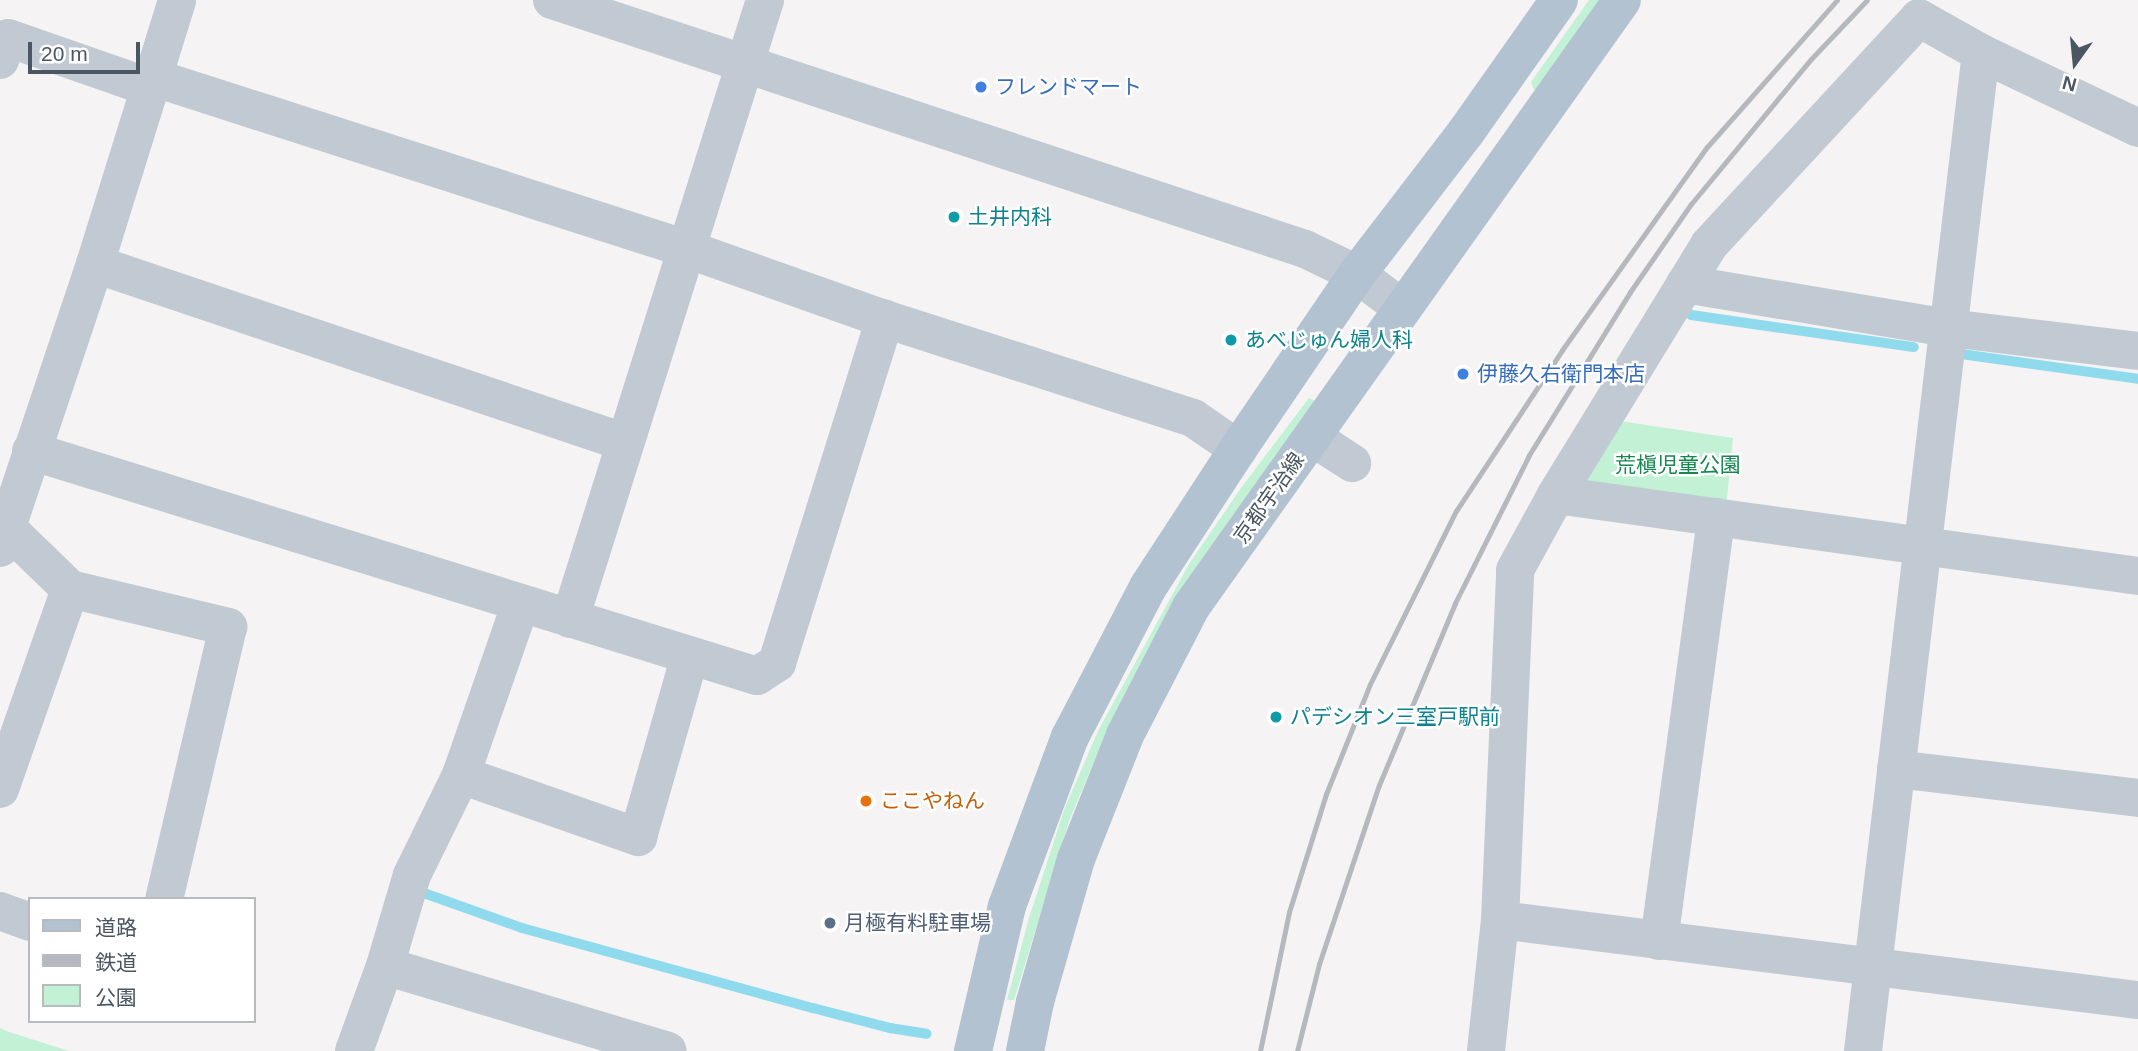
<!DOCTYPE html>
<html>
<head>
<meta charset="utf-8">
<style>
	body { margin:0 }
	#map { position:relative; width:2138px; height:1051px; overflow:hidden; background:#f5f3f3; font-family:Arial,"Noto Sans JP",sans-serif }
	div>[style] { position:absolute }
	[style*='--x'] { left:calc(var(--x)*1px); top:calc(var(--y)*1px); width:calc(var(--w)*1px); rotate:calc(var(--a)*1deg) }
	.green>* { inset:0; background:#c3f1d5 }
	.stream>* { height:10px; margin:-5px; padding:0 5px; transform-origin:5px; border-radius:5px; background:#90daee }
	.minor>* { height:38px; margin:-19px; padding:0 19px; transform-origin:19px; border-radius:19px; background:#c1cad2 }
	.major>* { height:38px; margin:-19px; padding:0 19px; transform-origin:19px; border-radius:19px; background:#b3c2d1 }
	.rail>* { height:5px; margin:-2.5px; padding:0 2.5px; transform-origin:2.5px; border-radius:2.5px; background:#b5b8bd }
	.dots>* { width:19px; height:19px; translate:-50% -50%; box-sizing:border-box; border:4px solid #fff; border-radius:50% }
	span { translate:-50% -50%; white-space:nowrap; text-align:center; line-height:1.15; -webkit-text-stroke:5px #fff; paint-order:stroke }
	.shop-label { font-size:21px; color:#366cbe }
	.left { translate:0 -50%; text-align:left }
	.culture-label { font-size:21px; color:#0d838f }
	.park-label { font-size:21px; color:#17864f }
	.street-label { font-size:21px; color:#4a5661 }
	.food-label { font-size:21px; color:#c56008 }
	.service-label { font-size:21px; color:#4e5e75 }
	.legend { position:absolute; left:28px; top:897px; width:228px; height:126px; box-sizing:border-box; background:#fff; border:2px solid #b7bbc0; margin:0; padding:9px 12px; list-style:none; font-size:21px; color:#4a5661 }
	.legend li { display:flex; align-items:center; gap:14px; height:35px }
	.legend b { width:35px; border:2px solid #b7bbc0 }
	.north { position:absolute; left:2040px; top:28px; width:70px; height:70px; -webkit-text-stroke:5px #fff; paint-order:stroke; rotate:195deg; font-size:19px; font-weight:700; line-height:28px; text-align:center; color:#4a5661 }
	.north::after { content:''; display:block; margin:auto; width:24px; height:32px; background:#4a5661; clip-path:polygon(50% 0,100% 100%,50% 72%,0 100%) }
	.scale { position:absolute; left:28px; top:42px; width:112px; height:32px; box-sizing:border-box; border:4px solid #4a5661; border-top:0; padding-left:9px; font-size:21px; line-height:24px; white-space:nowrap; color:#4a5661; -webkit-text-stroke:5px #fff; paint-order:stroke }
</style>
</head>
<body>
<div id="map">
	<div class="green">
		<i style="clip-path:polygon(1589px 0,1601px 0,1537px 90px,1534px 90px,1531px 82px)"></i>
		<i style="clip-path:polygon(1309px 398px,1315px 401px,1111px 721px,1069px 821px,1014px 1000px,1007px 1000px,1029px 918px,1064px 810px,1098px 731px,1189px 564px,1241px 488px)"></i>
		<i style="clip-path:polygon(1613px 420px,1733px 438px,1726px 508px,1578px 486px)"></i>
		<i style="clip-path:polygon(0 1028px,9px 1032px,69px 1051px,0 1051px)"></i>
	</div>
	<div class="stream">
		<i style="--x:1691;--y:315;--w:225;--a:8.2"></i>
		<i style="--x:1961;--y:354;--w:179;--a:8"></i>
		<i style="--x:421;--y:892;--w:107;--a:19.6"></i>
		<i style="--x:522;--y:928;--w:302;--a:15.4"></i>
		<i style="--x:813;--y:1008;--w:80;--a:14.6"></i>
		<i style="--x:890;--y:1028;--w:37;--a:9"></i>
	</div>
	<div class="minor">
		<i style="--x:552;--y:0;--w:793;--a:18.3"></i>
		<i style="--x:1305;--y:249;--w:58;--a:25.7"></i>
		<i style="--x:1357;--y:274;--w:56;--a:37.1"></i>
		<i style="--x:0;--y:60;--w:23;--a:-70"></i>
		<i style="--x:8;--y:38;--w:149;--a:19.2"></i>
		<i style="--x:152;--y:77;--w:562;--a:17.82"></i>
		<i style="--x:687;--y:249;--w:210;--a:19.5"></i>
		<i style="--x:885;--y:319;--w:324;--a:17.8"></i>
		<i style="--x:1193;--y:418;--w:55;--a:34.6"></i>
		<i style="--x:95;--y:264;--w:558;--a:18.6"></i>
		<i style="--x:1685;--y:284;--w:268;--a:9.5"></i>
		<i style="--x:1949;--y:328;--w:190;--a:6.9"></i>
		<i style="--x:1312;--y:437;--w:48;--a:33"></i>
		<i style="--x:31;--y:451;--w:760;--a:17.22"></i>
		<i style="--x:757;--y:676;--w:24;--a:-33"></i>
		<i style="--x:777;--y:663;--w:361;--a:-72.6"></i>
		<i style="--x:1556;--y:495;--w:588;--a:7.92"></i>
		<i style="--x:7;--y:528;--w:88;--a:44.1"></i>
		<i style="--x:70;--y:589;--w:163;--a:13.5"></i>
		<i style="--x:228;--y:627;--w:279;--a:103.2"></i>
		<i style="--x:0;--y:548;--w:299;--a:-71.5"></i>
		<i style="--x:95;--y:264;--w:276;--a:-72.7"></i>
		<i style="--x:570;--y:619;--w:649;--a:-72.51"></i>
		<i style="--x:1896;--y:769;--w:244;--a:6.8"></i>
		<i style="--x:461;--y:775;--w:188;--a:19.3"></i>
		<i style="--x:638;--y:837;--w:188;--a:-74"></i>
		<i style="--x:0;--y:789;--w:212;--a:-70.7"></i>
		<i style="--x:0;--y:911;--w:32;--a:20"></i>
		<i style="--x:1500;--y:920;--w:643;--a:7.15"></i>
		<i style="--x:1659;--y:941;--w:428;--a:-82.3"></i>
		<i style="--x:385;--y:966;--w:295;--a:16.7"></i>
		<i style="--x:354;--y:1051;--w:90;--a:-70"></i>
		<i style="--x:385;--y:966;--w:95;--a:-73.5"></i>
		<i style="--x:412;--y:875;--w:111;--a:-63.9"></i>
		<i style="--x:461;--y:775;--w:182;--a:-70.8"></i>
		<i style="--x:1486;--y:1051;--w:132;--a:-83.9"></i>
		<i style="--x:1500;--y:920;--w:350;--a:-87.5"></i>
		<i style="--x:1515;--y:570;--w:85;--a:-61.3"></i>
		<i style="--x:1556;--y:495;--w:293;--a:-58.5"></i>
		<i style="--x:1709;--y:245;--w:309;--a:-47.2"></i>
		<i style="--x:1919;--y:18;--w:71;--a:29.4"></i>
		<i style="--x:1981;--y:53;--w:174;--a:25.5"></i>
		<i style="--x:1863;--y:1051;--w:1005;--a:-83.26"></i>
	</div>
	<div class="major">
		<i style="--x:973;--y:1051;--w:149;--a:-76.8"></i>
		<i style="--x:1007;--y:906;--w:180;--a:-69.6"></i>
		<i style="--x:1070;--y:737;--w:169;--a:-62.5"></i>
		<i style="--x:1148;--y:587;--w:165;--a:-56.9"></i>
		<i style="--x:1238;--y:449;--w:212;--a:-55.8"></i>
		<i style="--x:1357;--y:274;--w:179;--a:-52.5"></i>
		<i style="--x:1466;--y:132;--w:161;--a:-54.8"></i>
		<i style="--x:1025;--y:1051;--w:50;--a:-78.5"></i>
		<i style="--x:1035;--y:1002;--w:149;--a:-74"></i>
		<i style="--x:1076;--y:859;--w:133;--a:-68.4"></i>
		<i style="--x:1125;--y:735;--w:144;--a:-62.7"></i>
		<i style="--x:1191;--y:607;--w:744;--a:-54.62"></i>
	</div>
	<div class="rail">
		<i style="--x:1260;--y:1051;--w:142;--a:-78.2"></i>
		<i style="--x:1289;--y:912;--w:124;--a:-72.6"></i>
		<i style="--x:1326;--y:794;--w:118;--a:-68.2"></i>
		<i style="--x:1370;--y:684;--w:193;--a:-63.6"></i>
		<i style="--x:1456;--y:511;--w:193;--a:-56.6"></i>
		<i style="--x:1562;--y:350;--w:249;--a:-54.5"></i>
		<i style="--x:1707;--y:147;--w:196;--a:-48.5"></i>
		<i style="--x:1297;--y:1051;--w:90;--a:-75.8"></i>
		<i style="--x:1319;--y:964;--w:189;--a:-71.5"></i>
		<i style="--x:1379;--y:785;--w:197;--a:-67.3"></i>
		<i style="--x:1455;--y:603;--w:165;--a:-63.4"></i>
		<i style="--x:1529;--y:455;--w:192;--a:-58.2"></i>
		<i style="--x:1630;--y:292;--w:107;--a:-55.3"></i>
		<i style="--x:1691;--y:204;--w:188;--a:-50.4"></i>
		<i style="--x:1811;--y:59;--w:81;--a:-46.5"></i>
	</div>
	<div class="dots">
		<i style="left:981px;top:87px;background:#3f7fe0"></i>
		<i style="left:954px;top:217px;background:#0f9aa8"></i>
		<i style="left:1231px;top:340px;background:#0f9aa8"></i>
		<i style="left:1463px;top:374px;background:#3f7fe0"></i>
		<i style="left:1276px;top:717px;background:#0f9aa8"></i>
		<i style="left:866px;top:801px;background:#e8710a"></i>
		<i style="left:830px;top:923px;background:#5c6f8a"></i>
	</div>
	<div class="shop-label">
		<span class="left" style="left:995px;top:87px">フレンドマート</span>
		<span class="left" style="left:1477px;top:374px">伊藤久右衛門本店</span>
	</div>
	<div class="culture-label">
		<span class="left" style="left:968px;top:217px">土井内科</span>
		<span class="left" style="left:1245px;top:340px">あべじゅん婦人科</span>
		<span class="left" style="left:1290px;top:717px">パデシオン三室戸駅前</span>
	</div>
	<div class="park-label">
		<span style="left:1678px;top:465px">荒槇児童公園</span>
	</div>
	<div class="street-label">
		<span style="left:1269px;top:498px;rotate:-55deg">京都宇治線</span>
	</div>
	<div class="food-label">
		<span class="left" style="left:880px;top:801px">ここやねん</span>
	</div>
	<div class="service-label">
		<span class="left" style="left:844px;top:923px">月極有料駐車場</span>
	</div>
	<ul class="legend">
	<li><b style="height:9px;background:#b3c2d1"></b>道路</li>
	<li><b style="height:9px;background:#b5b8bd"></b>鉄道</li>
	<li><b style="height:19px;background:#c3f1d5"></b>公園</li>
	</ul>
	<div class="north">N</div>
	<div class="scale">20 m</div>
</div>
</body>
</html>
